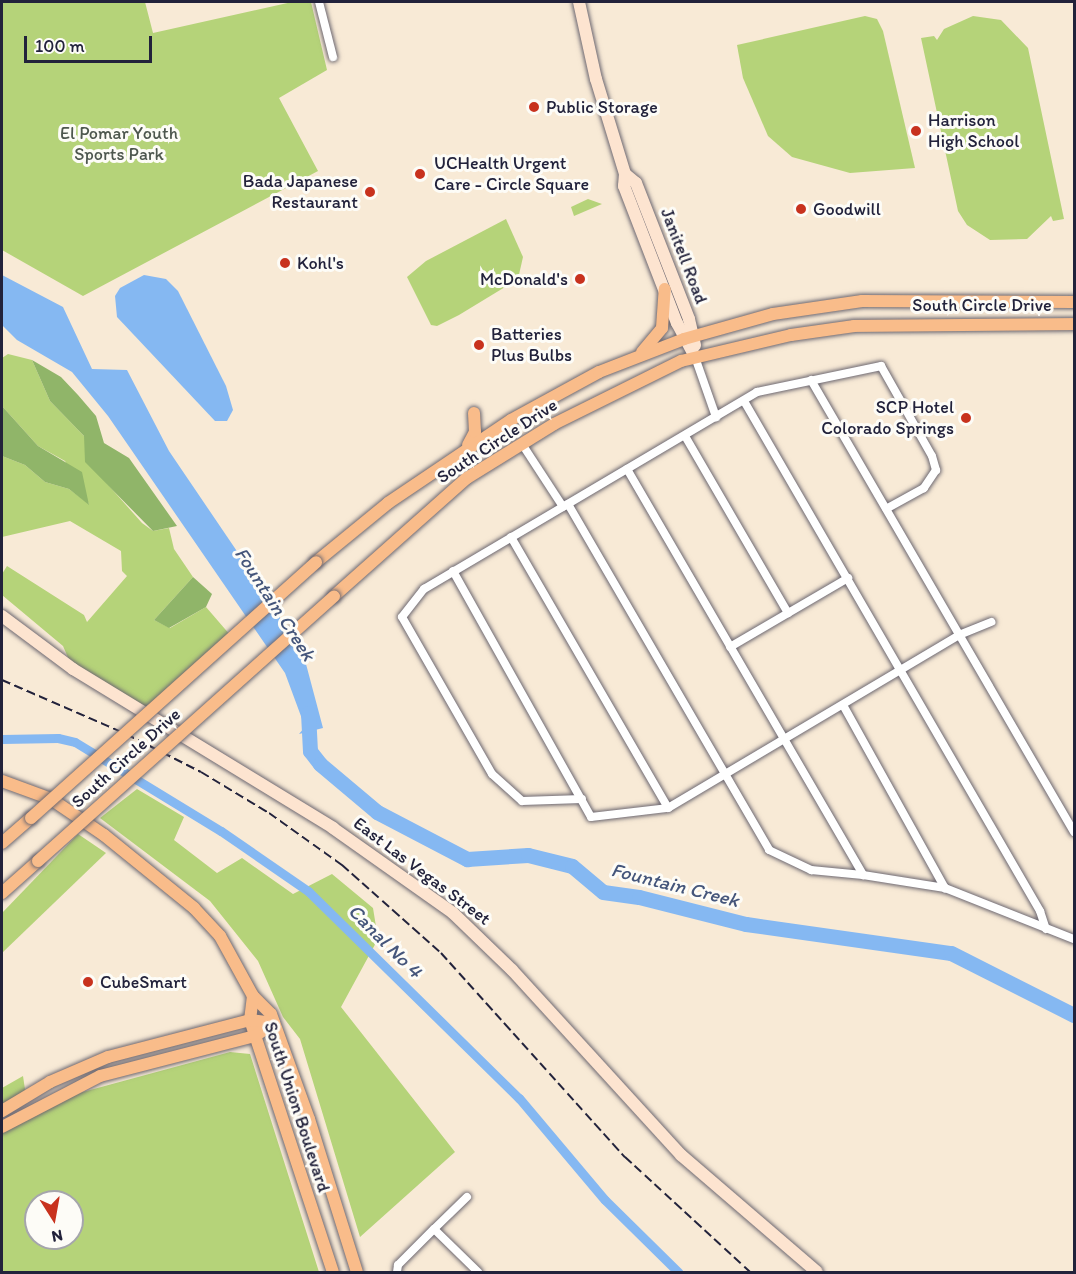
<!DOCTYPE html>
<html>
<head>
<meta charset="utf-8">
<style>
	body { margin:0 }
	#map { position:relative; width:1076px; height:1274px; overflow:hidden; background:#f8ead6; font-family:Itim,sans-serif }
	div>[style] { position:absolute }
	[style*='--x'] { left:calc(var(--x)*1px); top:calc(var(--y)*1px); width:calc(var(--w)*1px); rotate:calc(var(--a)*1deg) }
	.green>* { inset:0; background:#b5d379 }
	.forest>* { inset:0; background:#90b569 }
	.water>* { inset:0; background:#85b8f2 }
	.canal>* { height:9px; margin:-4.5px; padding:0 4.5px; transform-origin:4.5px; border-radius:4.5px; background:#85b8f2 }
	.river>* { height:15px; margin:-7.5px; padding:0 7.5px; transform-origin:7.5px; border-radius:7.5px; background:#85b8f2 }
	.roads { filter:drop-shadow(0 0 2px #6d6871) drop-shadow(0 0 2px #6d6871) }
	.street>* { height:8px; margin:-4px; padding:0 4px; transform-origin:4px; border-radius:4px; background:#fff }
	.secondary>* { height:12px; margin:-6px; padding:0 6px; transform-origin:6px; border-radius:6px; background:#fde4d0 }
	.primary>* { height:12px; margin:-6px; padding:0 6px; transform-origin:6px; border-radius:6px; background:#f9bc8a }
	.rail>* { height:2px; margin-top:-1px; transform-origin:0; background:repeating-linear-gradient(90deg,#22223b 0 9px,transparent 0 13.5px) }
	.bridges { filter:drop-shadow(0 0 2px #6d6871) drop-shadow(0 0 2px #6d6871) }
	.primary-bridge>* { height:12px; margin:-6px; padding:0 6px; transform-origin:6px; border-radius:6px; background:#f9bc8a }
	.dots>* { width:16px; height:16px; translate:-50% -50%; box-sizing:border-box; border:3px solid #fdfcf7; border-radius:50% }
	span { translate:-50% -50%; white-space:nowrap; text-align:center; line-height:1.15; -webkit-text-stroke:6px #fdfcf7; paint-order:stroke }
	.poi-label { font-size:18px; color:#22223b }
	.left { translate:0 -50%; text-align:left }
	.right { translate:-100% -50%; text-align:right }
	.park-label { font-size:18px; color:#4e574e }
	.street-label { font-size:18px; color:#22223b }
	.water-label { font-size:20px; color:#45567b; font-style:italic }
	.frame { position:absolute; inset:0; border:3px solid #22223b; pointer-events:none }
	.north { position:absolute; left:24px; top:1190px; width:60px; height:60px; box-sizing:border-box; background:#fdfcf7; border:2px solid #a5a5ac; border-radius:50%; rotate:169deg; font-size:16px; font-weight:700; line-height:24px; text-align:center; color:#22223b }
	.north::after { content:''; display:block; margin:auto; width:21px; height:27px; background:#c8321e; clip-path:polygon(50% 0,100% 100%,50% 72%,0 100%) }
	.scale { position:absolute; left:24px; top:36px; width:128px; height:27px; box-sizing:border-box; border:3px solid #22223b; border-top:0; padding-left:8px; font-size:18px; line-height:21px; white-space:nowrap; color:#22223b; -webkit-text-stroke:4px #fdfcf7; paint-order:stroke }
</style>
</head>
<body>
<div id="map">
	<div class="green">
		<i style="clip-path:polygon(2px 2px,145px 2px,153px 33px,292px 2px,311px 2px,327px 70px,279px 98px,318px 171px,83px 296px,2px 250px)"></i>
		<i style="clip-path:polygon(865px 16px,877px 19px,883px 31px,915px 168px,850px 173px,792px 157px,768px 136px,743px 78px,737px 45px)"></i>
		<i style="clip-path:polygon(973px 16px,1001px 20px,1028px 48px,1064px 219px,1053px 221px,1051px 216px,1027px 239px,990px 240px,967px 225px,958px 211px,921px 38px,934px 36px,937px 40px,944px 29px)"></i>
		<i style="clip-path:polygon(588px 199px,602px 204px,574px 216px,571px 207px)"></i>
		<i style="clip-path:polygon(506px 219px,523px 257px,518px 279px,459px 315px,437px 326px,431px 325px,407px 277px,426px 261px)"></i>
		<i style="clip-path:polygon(8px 354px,32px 360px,50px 401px,84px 436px,102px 478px,142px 523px,153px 531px,169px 528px,174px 549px,193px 577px,154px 620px,170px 628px,206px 607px,231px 636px,151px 717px,73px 669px,63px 646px,2px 595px,2px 574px,7px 566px,84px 615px,87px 622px,127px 576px,122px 571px,121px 551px,70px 521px,2px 537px,2px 456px,25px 465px,45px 482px,69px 489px,89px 504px,65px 461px,38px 446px,2px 406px,2px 358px)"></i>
		<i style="clip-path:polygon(137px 789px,184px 817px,174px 840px,217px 873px,242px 858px,293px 894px,332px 874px,373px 908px,378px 939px,341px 1007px,455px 1152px,360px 1237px,300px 1039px,283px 1017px,258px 961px,210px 901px,100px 818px)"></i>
		<i style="clip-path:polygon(78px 834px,106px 853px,2px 953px,2px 913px)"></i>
		<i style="clip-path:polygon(evenodd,230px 1052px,250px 1054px,319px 1272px,2px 1272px,2px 1127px,46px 1102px,230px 1052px,36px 1202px,72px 1202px,72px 1238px,36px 1238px,36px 1202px)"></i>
		<i style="clip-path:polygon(23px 1076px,26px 1096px,2px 1109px,2px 1088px)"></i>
	</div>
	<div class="forest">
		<i style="clip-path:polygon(32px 360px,61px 377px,78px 395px,96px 416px,104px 443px,129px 458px,177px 526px,153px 531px,85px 462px,84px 436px,50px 401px)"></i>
		<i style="clip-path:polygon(2px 406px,38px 446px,82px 472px,89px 505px,69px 489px,45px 482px,25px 465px,2px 456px)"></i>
		<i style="clip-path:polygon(193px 577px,212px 594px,206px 607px,169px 628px,154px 620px)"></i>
	</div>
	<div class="water">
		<i style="clip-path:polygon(2px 275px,63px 307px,92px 369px,127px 370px,169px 451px,268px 597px,306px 664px,323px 728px,299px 734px,305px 727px,285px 673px,108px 416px,72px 372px,17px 340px,2px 325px)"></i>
		<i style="clip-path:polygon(144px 275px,166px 279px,178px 291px,226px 386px,233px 410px,227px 421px,215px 421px,117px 317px,115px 296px,120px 288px)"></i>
	</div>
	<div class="canal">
		<i style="--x:2;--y:739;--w:56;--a:-1"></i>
		<i style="--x:58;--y:738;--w:17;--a:13"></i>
		<i style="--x:75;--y:742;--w:171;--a:31.4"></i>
		<i style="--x:221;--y:831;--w:106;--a:34.6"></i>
		<i style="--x:308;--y:891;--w:296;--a:44.5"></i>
		<i style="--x:519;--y:1098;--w:133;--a:49.9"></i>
		<i style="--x:605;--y:1200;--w:103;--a:44.6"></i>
	</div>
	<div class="river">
		<i style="--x:308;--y:713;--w:38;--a:87"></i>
		<i style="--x:310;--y:751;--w:16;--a:52"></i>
		<i style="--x:320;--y:764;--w:75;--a:40.1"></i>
		<i style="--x:377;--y:812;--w:102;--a:27.6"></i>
		<i style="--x:467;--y:859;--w:61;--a:-3.8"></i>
		<i style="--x:528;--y:855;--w:45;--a:14"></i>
		<i style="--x:572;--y:866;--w:40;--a:40"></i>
		<i style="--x:603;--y:892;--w:36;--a:8"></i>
		<i style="--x:639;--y:897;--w:110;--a:14.2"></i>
		<i style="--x:746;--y:924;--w:207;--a:8.1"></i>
		<i style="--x:951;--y:953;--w:138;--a:26.8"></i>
	</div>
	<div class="roads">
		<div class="street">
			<i style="--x:319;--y:2;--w:57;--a:75.7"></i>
			<i style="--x:695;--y:357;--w:64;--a:70.7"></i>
			<i style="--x:811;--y:380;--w:523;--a:59.81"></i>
			<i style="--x:744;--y:401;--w:590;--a:59.87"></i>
			<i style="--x:1040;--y:911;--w:19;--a:72"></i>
			<i style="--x:685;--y:436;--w:205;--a:59.8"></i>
			<i style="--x:522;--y:444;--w:75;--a:56.9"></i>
			<i style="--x:627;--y:469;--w:470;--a:59.8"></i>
			<i style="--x:863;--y:875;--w:83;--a:9"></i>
			<i style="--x:945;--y:888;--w:139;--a:21.6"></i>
			<i style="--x:568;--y:504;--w:400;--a:59.8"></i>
			<i style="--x:769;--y:850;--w:47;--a:25.5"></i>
			<i style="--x:811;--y:870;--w:52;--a:5.5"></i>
			<i style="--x:511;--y:537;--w:313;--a:59.9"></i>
			<i style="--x:453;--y:571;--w:282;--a:60.7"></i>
			<i style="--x:591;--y:817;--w:78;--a:-6.7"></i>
			<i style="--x:668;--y:808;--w:339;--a:-30.7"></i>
			<i style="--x:959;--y:635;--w:35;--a:-22"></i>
			<i style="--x:730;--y:647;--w:137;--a:-30.3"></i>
			<i style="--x:843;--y:705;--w:210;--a:60.9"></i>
			<i style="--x:582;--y:799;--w:60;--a:178.1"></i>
			<i style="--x:522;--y:801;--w:40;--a:-138"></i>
			<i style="--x:492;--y:774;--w:181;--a:-119.8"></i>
			<i style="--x:402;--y:617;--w:36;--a:-52"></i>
			<i style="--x:424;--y:589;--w:387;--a:-30.6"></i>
			<i style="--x:757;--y:392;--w:127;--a:-11.8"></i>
			<i style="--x:881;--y:366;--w:103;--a:60.5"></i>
			<i style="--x:932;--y:456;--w:15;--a:74"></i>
			<i style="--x:936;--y:470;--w:22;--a:124"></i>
			<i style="--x:924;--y:488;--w:43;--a:151.1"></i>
			<i style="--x:434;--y:1229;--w:46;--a:-44.1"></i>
			<i style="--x:397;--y:1272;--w:7;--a:-82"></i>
			<i style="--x:398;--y:1265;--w:51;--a:-45"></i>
			<i style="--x:434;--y:1229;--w:62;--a:44.3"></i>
		</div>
		<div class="secondary">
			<i style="--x:579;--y:2;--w:79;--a:77.6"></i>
			<i style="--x:596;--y:79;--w:99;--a:73"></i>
			<i style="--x:625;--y:174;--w:12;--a:95"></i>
			<i style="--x:624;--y:186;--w:147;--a:68.9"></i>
			<i style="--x:677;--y:323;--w:38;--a:62"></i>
			<i style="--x:625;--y:174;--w:14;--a:39"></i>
			<i style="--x:636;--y:183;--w:146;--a:68.7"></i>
			<i style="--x:689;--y:319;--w:27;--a:77"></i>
			<i style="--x:2;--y:616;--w:89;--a:36.7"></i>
			<i style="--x:73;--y:669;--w:305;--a:31.4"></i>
			<i style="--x:333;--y:828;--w:147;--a:35.3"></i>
			<i style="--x:453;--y:913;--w:82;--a:44"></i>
			<i style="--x:512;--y:970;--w:251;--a:47.6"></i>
			<i style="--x:681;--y:1155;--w:179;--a:40.7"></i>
		</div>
		<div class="primary">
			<i style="--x:642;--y:352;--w:31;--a:-50"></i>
			<i style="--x:662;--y:328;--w:39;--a:-86"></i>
			<i style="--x:468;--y:445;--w:15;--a:-62"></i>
			<i style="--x:475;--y:432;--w:19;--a:-93"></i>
			<i style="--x:316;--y:562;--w:93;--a:-39.3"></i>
			<i style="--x:388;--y:503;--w:148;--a:-34"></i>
			<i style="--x:511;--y:420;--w:100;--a:-28.6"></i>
			<i style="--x:599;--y:372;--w:91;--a:-21.2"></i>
			<i style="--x:684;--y:339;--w:92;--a:-15.7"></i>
			<i style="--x:773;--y:314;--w:90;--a:-8.3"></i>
			<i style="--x:862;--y:301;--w:212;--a:0.3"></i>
			<i style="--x:334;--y:596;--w:178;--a:-41.6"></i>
			<i style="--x:467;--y:478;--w:102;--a:-31.8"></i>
			<i style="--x:554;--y:424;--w:142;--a:-26.4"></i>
			<i style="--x:681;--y:361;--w:113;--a:-13.3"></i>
			<i style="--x:791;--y:335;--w:64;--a:-8.1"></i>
			<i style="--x:854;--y:326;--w:220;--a:-0.5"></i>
			<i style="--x:2;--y:781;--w:52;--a:20.2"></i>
			<i style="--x:51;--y:799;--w:64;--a:34.2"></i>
			<i style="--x:104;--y:835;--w:116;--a:39"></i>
			<i style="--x:194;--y:908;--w:38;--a:47"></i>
			<i style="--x:220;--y:936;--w:68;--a:61.2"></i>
			<i style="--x:253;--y:996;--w:25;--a:45"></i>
			<i style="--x:271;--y:1014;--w:112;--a:70.1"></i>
			<i style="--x:309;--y:1119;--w:160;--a:72.6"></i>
			<i style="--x:2;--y:843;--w:38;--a:-41"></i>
			<i style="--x:2;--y:893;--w:48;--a:-41.6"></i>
			<i style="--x:253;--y:996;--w:24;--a:97"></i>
			<i style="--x:250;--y:1020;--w:265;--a:71.8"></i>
			<i style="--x:2;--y:1111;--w:56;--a:-31.1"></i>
			<i style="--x:50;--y:1082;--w:63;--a:-23.3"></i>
			<i style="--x:108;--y:1057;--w:147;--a:-14.6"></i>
			<i style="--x:250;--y:1020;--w:24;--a:7"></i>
			<i style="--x:2;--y:1127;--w:110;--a:-27.5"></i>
			<i style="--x:100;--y:1076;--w:160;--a:-14.5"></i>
			<i style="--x:255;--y:1036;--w:23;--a:-34"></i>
		</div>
	</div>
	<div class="rail">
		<i style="--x:2;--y:680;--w:135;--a:23.5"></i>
		<i style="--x:126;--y:734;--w:84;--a:26.9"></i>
		<i style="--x:201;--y:772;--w:79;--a:31.1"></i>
		<i style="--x:269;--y:813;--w:90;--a:35.5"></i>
		<i style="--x:342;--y:865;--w:132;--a:41.6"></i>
		<i style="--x:441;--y:953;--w:275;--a:48"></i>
		<i style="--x:625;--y:1157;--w:170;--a:42.6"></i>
	</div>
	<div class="bridges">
		<div class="primary-bridge">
			<i style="--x:31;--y:818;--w:383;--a:-41.9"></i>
			<i style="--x:38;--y:861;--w:397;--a:-41.8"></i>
		</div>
	</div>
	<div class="dots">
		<i style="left:534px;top:107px;background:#c8321e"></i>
		<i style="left:916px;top:131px;background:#c8321e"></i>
		<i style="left:420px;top:174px;background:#c8321e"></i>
		<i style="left:370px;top:192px;background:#c8321e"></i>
		<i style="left:801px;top:209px;background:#c8321e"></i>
		<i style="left:285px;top:263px;background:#c8321e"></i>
		<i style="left:580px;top:279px;background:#c8321e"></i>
		<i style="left:479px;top:345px;background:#c8321e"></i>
		<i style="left:966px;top:418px;background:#c8321e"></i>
		<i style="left:88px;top:982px;background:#c8321e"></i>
	</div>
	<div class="poi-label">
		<span class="left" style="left:546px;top:107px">Public Storage</span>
		<span class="left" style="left:928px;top:131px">Harrison<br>High School</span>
		<span class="left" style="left:434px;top:174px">UCHealth Urgent<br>Care - Circle Square</span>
		<span class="right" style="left:358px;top:192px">Bada Japanese<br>Restaurant</span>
		<span class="left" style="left:813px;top:209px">Goodwill</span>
		<span class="left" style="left:297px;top:263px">Kohl's</span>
		<span class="right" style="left:568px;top:279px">McDonald's</span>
		<span class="left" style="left:491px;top:345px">Batteries<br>Plus Bulbs</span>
		<span class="right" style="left:954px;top:418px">SCP Hotel<br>Colorado Springs</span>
		<span class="left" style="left:100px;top:982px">CubeSmart</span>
	</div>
	<div class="park-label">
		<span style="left:119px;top:144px">El Pomar Youth<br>Sports Park</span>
	</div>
	<div class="street-label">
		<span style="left:684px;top:256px;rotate:69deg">Janitell Road</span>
		<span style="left:982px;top:305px">South Circle Drive</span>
		<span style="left:497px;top:441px;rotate:-33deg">South Circle Drive</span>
		<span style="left:126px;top:758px;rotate:-42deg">South Circle Drive</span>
		<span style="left:422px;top:871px;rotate:37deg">East Las Vegas Street</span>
		<span style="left:297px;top:1107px;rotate:72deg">South Union Boulevard</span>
	</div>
	<div class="water-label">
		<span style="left:275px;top:604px;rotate:57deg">Fountain Creek</span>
		<span style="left:675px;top:885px;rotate:14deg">Fountain Creek</span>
		<span style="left:385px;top:941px;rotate:45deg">Canal No 4</span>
	</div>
	<div class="frame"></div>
	<div class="north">N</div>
	<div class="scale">100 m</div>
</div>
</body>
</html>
